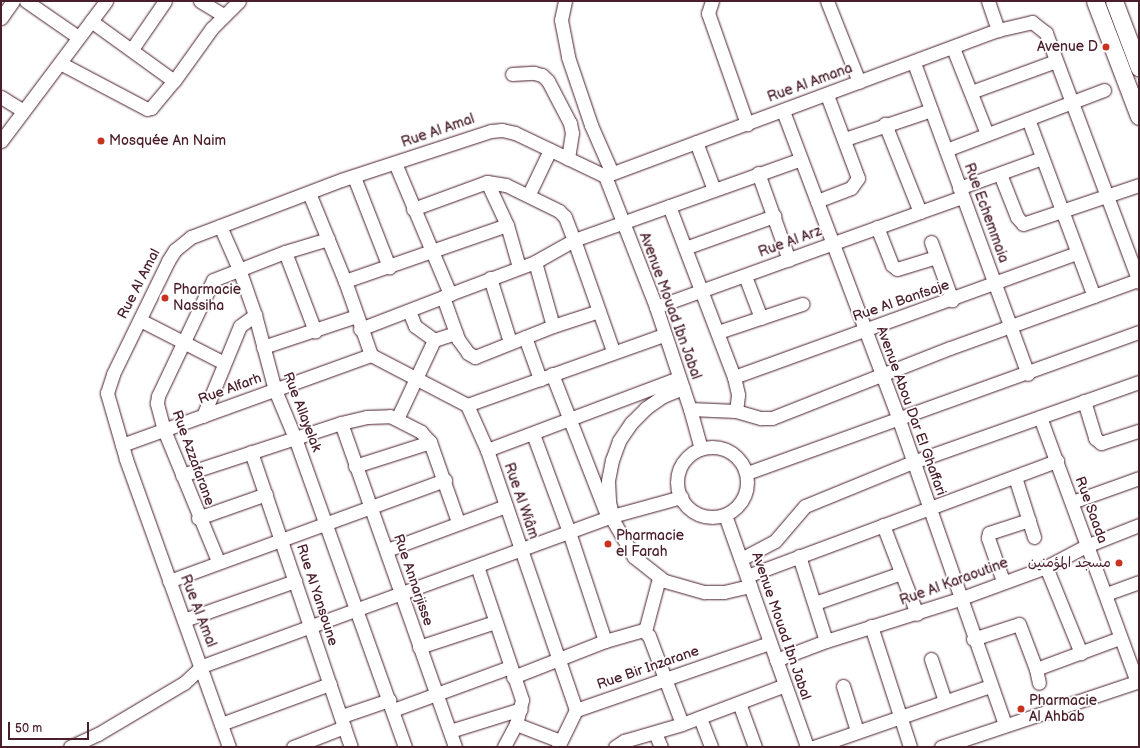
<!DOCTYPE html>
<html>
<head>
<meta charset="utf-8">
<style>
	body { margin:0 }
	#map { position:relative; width:1140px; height:748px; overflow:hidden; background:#fff; font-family:"Balsamiq Sans","Playpen Sans Arabic",sans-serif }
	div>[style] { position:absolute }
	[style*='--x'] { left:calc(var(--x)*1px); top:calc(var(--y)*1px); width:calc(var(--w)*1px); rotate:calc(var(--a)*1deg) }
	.roads { filter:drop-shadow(0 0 1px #4a1f2b) drop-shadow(0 0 1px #4a1f2b) }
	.minor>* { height:13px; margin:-6.5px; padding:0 6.5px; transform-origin:6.5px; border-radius:6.5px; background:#fff }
	.minor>.ring { margin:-6.5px; padding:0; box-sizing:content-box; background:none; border:13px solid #fff; border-radius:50% }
	.major>* { height:17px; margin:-8.5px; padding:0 8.5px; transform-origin:8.5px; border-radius:8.5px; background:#fff }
	.dots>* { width:11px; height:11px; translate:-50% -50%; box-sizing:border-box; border:2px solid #fff; border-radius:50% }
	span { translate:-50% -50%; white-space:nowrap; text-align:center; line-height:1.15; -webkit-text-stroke:3.5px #fff; paint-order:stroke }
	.poi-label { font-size:14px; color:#4a1f2b }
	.right { translate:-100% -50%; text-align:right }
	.left { translate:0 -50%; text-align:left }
	.street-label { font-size:14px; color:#4a1f2b }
	.frame { position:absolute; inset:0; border:2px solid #4a1f2b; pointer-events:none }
	.scale { position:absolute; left:8px; top:722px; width:81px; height:18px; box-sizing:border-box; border:2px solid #4a1f2b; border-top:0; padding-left:5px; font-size:12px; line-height:14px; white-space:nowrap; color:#4a1f2b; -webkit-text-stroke:3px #fff; paint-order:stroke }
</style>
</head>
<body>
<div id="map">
	<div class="roads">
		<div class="minor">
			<i style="--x:26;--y:1;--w:63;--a:34.7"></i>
			<i style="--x:200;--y:1;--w:27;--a:31"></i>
			<i style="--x:565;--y:1;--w:19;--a:102"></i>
			<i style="--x:561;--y:20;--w:38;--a:79"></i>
			<i style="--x:568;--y:57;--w:72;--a:71.3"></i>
			<i style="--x:591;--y:125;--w:52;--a:66.4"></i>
			<i style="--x:712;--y:1;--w:13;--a:108"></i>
			<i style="--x:708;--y:13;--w:118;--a:70.6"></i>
			<i style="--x:827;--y:1;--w:87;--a:68.4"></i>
			<i style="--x:988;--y:1;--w:31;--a:71"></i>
			<i style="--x:1;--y:18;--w:21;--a:-55"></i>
			<i style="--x:91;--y:21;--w:102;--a:35.9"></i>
			<i style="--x:953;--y:48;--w:92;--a:68.4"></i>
			<i style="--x:132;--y:49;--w:58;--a:-55.5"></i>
			<i style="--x:60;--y:63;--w:98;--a:27.9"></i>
			<i style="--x:147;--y:109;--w:4;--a:-14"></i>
			<i style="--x:151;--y:108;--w:35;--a:-50"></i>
			<i style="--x:174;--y:81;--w:65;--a:-54.4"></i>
			<i style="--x:212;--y:28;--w:38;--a:-45"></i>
			<i style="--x:914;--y:63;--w:331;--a:69.9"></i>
			<i style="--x:512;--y:74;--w:22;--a:-3"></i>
			<i style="--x:534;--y:73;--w:8;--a:14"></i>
			<i style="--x:542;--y:75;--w:8;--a:45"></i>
			<i style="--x:548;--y:81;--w:47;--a:62.4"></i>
			<i style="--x:570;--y:123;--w:10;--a:79"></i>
			<i style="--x:572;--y:133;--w:26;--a:99"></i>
			<i style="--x:971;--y:92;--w:90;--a:-20"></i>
			<i style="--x:1;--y:97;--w:26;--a:32"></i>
			<i style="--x:783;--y:111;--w:330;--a:69.4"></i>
			<i style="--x:899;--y:420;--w:322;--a:70.8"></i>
			<i style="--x:1028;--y:119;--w:189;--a:69.6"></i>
			<i style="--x:845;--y:139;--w:91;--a:-18.6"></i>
			<i style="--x:1;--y:141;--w:175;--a:-53.1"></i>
			<i style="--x:696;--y:142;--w:51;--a:69.4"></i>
			<i style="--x:946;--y:150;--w:169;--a:-20.8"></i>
			<i style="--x:395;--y:163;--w:142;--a:67.2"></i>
			<i style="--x:450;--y:294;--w:8;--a:157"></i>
			<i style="--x:443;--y:297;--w:45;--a:70.3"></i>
			<i style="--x:458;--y:339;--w:17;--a:54"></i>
			<i style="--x:468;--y:353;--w:8;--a:30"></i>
			<i style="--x:475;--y:357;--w:84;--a:-21.7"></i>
			<i style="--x:553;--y:326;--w:48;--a:-18.1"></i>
			<i style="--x:758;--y:173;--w:92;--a:70.4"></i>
			<i style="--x:1000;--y:174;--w:46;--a:68.4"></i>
			<i style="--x:1017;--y:217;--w:9;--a:49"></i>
			<i style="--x:1023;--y:224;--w:122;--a:-18.6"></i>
			<i style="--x:605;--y:176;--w:419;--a:-20.4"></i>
			<i style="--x:998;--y:30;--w:35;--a:-13"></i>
			<i style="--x:1032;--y:22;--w:18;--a:38"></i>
			<i style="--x:1046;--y:33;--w:266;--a:69.5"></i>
			<i style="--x:605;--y:176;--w:141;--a:68.7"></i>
			<i style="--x:656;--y:307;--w:108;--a:71.6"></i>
			<i style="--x:690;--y:409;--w:41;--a:74.6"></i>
			<i style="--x:354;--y:177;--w:97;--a:68.7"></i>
			<i style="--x:487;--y:182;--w:47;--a:65.1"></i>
			<i style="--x:507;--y:225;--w:44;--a:74.1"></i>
			<i style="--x:959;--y:188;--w:88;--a:-19.9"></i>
			<i style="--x:309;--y:193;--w:95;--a:67.8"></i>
			<i style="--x:345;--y:281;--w:78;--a:70.6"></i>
			<i style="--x:529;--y:194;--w:49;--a:-64.5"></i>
			<i style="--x:817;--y:201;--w:36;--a:-21"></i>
			<i style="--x:851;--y:188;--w:12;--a:-55"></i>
			<i style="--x:858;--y:178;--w:89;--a:-110.5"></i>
			<i style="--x:669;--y:206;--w:183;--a:69.2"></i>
			<i style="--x:734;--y:377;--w:18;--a:77"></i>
			<i style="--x:738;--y:395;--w:16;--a:97"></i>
			<i style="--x:413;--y:209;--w:79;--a:-20"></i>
			<i style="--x:487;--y:182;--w:19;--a:9"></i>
			<i style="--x:506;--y:185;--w:59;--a:26.1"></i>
			<i style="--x:559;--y:211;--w:8;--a:45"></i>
			<i style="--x:565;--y:217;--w:25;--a:69"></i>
			<i style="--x:574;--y:240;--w:118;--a:70.6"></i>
			<i style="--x:920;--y:212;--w:45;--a:-19.7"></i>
			<i style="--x:220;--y:226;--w:47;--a:66.2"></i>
			<i style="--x:239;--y:269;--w:49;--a:70.8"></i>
			<i style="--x:255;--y:315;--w:78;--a:75.1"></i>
			<i style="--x:275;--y:390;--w:52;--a:67.4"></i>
			<i style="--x:295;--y:438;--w:328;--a:70.4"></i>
			<i style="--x:877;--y:227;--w:41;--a:68.5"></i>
			<i style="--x:892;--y:265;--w:6;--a:39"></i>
			<i style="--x:897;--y:269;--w:41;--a:-17.1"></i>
			<i style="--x:931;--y:242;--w:62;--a:70.1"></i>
			<i style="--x:685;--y:248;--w:95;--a:-19.8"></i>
			<i style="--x:285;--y:252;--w:85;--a:69.2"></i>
			<i style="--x:535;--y:262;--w:66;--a:74.3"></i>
			<i style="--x:745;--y:276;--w:45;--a:69.1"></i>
			<i style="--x:490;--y:278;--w:67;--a:72.6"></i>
			<i style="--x:345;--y:281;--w:171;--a:-19.1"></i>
			<i style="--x:450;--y:294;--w:91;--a:-20.6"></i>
			<i style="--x:535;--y:262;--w:45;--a:-29.4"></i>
			<i style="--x:574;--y:240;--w:241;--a:-19.6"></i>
			<i style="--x:656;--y:307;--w:281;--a:-19.8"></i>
			<i style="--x:920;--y:212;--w:95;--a:-111.7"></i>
			<i style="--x:409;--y:311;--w:16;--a:68"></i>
			<i style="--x:415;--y:326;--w:24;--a:36"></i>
			<i style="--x:140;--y:320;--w:94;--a:27.1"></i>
			<i style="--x:360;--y:329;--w:89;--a:-21.1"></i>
			<i style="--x:718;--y:332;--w:89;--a:-18.4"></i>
			<i style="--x:525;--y:337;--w:45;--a:70.3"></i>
			<i style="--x:263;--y:347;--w:99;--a:-18.3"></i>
			<i style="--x:371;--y:355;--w:108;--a:27.5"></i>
			<i style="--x:467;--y:405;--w:49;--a:66"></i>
			<i style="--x:487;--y:450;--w:275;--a:71.1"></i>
			<i style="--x:552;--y:374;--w:146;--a:68.7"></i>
			<i style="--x:734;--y:377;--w:365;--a:-19.9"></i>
			<i style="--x:683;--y:388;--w:22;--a:158"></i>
			<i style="--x:663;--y:396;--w:21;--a:145"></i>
			<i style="--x:646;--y:408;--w:21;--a:135"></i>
			<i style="--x:631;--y:423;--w:22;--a:124"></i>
			<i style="--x:619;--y:441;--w:20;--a:110"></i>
			<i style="--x:612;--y:460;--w:21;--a:101"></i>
			<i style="--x:608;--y:481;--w:21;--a:87"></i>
			<i style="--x:609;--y:502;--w:21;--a:76"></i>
			<i style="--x:614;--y:522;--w:40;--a:60.3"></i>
			<i style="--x:634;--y:557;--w:39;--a:38"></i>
			<i style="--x:665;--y:581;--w:41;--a:15.8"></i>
			<i style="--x:704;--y:592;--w:20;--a:0"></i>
			<i style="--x:724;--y:592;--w:27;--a:-13"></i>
			<i style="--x:1084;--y:401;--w:39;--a:73"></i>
			<i style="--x:1095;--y:438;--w:8;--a:40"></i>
			<i style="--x:1101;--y:443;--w:40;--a:-18"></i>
			<i style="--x:467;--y:405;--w:209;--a:-19.6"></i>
			<i style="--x:690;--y:409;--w:46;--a:2.5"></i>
			<i style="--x:736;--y:411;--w:26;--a:16"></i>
			<i style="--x:761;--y:418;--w:11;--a:0"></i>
			<i style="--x:772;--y:418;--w:191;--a:-21.5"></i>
			<i style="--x:950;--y:348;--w:200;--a:-19.9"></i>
			<i style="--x:203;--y:416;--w:97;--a:-67.7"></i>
			<i style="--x:240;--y:326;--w:19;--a:-36"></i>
			<i style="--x:1040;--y:417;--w:282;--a:69.9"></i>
			<i style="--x:397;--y:419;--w:87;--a:-64.9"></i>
			<i style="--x:434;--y:340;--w:23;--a:-18"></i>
			<i style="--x:341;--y:423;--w:343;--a:70.6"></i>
			<i style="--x:533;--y:434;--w:104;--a:69.8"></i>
			<i style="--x:569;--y:532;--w:115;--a:71.7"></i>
			<i style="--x:122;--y:445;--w:265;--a:-19.9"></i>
			<i class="ring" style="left:677px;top:447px;width:57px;height:57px"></i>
			<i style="--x:487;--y:450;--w:205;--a:-20.6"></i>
			<i style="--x:251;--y:452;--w:311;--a:71.3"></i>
			<i style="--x:355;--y:466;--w:79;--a:-17.7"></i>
			<i style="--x:747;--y:473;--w:417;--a:-19.8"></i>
			<i style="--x:182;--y:475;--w:167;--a:-18.1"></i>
			<i style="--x:341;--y:423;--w:27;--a:-13"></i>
			<i style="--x:367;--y:417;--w:23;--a:-2"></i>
			<i style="--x:390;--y:416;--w:35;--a:27"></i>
			<i style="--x:421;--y:432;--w:13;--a:48"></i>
			<i style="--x:430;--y:442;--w:85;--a:70.7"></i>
			<i style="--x:1015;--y:477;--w:63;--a:72.4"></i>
			<i style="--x:1072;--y:502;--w:71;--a:-19.7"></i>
			<i style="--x:725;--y:515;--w:246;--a:70.5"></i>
			<i style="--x:198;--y:518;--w:72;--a:-19.4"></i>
			<i style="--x:883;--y:525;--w:95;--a:69.1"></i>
			<i style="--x:387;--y:550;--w:127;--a:-20.3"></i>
			<i style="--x:799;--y:556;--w:89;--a:72.4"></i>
			<i style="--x:741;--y:559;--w:38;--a:-28"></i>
			<i style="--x:775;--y:541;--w:46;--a:-49.4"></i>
			<i style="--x:805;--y:506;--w:117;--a:-22.2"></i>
			<i style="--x:913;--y:462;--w:240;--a:-19.5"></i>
			<i style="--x:218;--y:561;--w:142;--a:-112.4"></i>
			<i style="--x:164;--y:430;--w:28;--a:-105"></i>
			<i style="--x:157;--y:403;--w:7;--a:-82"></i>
			<i style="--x:158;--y:396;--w:128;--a:-64.6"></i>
			<i style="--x:213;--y:280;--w:77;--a:-21.3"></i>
			<i style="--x:285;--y:252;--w:45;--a:-16.8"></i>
			<i style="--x:477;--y:566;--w:141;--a:71.4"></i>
			<i style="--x:522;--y:700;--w:25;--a:104"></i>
			<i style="--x:516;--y:724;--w:26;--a:118"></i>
			<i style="--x:1046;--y:567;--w:93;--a:67.9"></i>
			<i style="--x:747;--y:576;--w:331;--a:-20.4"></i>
			<i style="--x:169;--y:581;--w:294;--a:-20.1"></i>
			<i style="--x:1003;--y:581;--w:46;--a:-109.2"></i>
			<i style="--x:988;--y:538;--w:5;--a:-79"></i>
			<i style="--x:989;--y:533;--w:42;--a:-18"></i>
			<i style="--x:1106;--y:594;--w:35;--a:-20"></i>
			<i style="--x:815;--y:603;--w:91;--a:-19.2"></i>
			<i style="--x:184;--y:620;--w:118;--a:-19.4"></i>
			<i style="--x:871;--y:626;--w:127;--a:72.1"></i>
			<i style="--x:645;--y:631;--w:55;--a:-75.2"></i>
			<i style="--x:973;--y:639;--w:48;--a:-18.1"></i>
			<i style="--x:1019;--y:624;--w:48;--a:69.3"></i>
			<i style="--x:1036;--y:669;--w:14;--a:78"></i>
			<i style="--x:419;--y:647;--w:80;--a:-18.2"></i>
			<i style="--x:931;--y:659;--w:44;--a:71.6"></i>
			<i style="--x:776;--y:660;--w:53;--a:-20.8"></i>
			<i style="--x:826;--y:641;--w:139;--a:-17.5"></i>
			<i style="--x:959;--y:599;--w:93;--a:-20.2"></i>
			<i style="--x:1046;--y:567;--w:45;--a:-27.7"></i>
			<i style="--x:1086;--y:546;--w:57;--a:-21.6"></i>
			<i style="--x:1036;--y:669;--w:90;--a:-20.3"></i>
			<i style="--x:513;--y:677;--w:99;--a:-21.4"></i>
			<i style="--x:605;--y:641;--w:40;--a:-16"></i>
			<i style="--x:643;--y:630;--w:8;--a:45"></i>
			<i style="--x:649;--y:636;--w:94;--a:69.4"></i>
			<i style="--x:843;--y:686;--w:47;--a:72.7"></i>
			<i style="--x:739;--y:703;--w:47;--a:70"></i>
			<i style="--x:393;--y:710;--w:125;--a:-20.2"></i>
			<i style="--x:342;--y:716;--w:50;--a:-18.8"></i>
			<i style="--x:700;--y:718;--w:31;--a:69"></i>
			<i style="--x:221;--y:724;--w:116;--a:-20.2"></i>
			<i style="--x:516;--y:724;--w:47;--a:21.1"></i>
			<i style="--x:450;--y:731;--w:74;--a:-17.2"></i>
			<i style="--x:655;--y:733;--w:15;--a:67"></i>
			<i style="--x:70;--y:747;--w:31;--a:-25"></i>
			<i style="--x:98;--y:734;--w:100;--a:-30.7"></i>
			<i style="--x:184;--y:683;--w:25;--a:-43"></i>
			<i style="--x:202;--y:666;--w:437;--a:-20.1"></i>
			<i style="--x:612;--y:516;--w:72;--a:-15.4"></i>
			<i style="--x:229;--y:747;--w:306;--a:-109.7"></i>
			<i style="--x:126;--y:459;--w:69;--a:-106.1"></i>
			<i style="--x:107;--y:393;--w:20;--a:-72"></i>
			<i style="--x:113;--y:374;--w:126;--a:-64"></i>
			<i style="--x:168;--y:261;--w:13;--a:-58"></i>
			<i style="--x:175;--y:250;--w:21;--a:-39"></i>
			<i style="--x:191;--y:237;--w:160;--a:-20.8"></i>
			<i style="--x:341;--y:180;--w:158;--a:-18.1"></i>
			<i style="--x:491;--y:131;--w:11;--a:-5"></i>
			<i style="--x:502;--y:130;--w:13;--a:13"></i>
			<i style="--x:515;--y:133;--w:100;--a:25.5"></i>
			<i style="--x:293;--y:747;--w:55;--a:-21.4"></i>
			<i style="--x:558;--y:747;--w:41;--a:-64.1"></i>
			<i style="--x:576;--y:710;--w:205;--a:-19.1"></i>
			<i style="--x:615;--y:747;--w:11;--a:-34"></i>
			<i style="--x:624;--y:741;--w:60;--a:-16.3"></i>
			<i style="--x:682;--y:724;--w:110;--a:-20.7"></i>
			<i style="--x:814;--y:747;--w:186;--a:-19.1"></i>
			<i style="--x:941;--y:747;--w:209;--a:-18.4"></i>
		</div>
		<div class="major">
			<i style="--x:1095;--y:1;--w:123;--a:69.1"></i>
			<i style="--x:1114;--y:1;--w:71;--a:69.3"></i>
		</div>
	</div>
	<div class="dots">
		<i style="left:1106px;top:47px;background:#c8321e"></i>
		<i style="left:101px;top:141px;background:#c8321e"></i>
		<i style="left:165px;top:298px;background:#c8321e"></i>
		<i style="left:608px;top:544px;background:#c8321e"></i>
		<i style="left:1119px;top:563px;background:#c8321e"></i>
		<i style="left:1021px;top:709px;background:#c8321e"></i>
	</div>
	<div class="poi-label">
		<span class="right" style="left:1098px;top:47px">Avenue D</span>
		<span class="left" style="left:109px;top:141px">Mosquée An Naim</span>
		<span class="left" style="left:173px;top:298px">Pharmacie<br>Nassiha</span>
		<span class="left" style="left:616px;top:544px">Pharmacie<br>el Farah</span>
		<span class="right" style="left:1111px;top:563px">مسجد المؤمنين</span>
		<span class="left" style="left:1029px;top:709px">Pharmacie<br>Al Ahbab</span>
	</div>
	<div class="street-label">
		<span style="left:810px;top:83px;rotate:-20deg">Rue Al Amana</span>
		<span style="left:438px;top:131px;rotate:-19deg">Rue Al Amal</span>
		<span style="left:986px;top:213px;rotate:70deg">Rue Echemmaia</span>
		<span style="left:790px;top:242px;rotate:-20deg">Rue Al Arz</span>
		<span style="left:139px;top:284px;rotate:-63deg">Rue Al Amal</span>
		<span style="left:901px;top:301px;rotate:-19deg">Rue Al Banfsaje</span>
		<span style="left:670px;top:306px;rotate:70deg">Avenue Mouad Ibn Jabal</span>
		<span style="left:230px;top:389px;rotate:-20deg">Rue Alfarh</span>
		<span style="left:911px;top:411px;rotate:70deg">Avenue Abou Dar El Ghaffari</span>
		<span style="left:302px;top:412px;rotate:69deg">Rue Allayelak</span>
		<span style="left:193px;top:458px;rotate:70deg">Rue Azzafarane</span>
		<span style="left:521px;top:501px;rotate:71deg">Rue Al Wiâm</span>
		<span style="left:1091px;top:510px;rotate:70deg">Rue Saada</span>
		<span style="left:413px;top:580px;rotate:71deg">Rue Annarjisse</span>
		<span style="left:954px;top:582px;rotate:-20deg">Rue Al Karaoutine</span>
		<span style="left:317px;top:595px;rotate:72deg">Rue Al Yansoune</span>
		<span style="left:198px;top:611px;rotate:69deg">Rue Al Amal</span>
		<span style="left:781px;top:626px;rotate:71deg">Avenue Mouad Ibn Jabal</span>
		<span style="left:648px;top:668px;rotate:-19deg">Rue Bir Inzarane</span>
	</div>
	<div class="frame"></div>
	<div class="scale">50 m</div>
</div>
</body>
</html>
